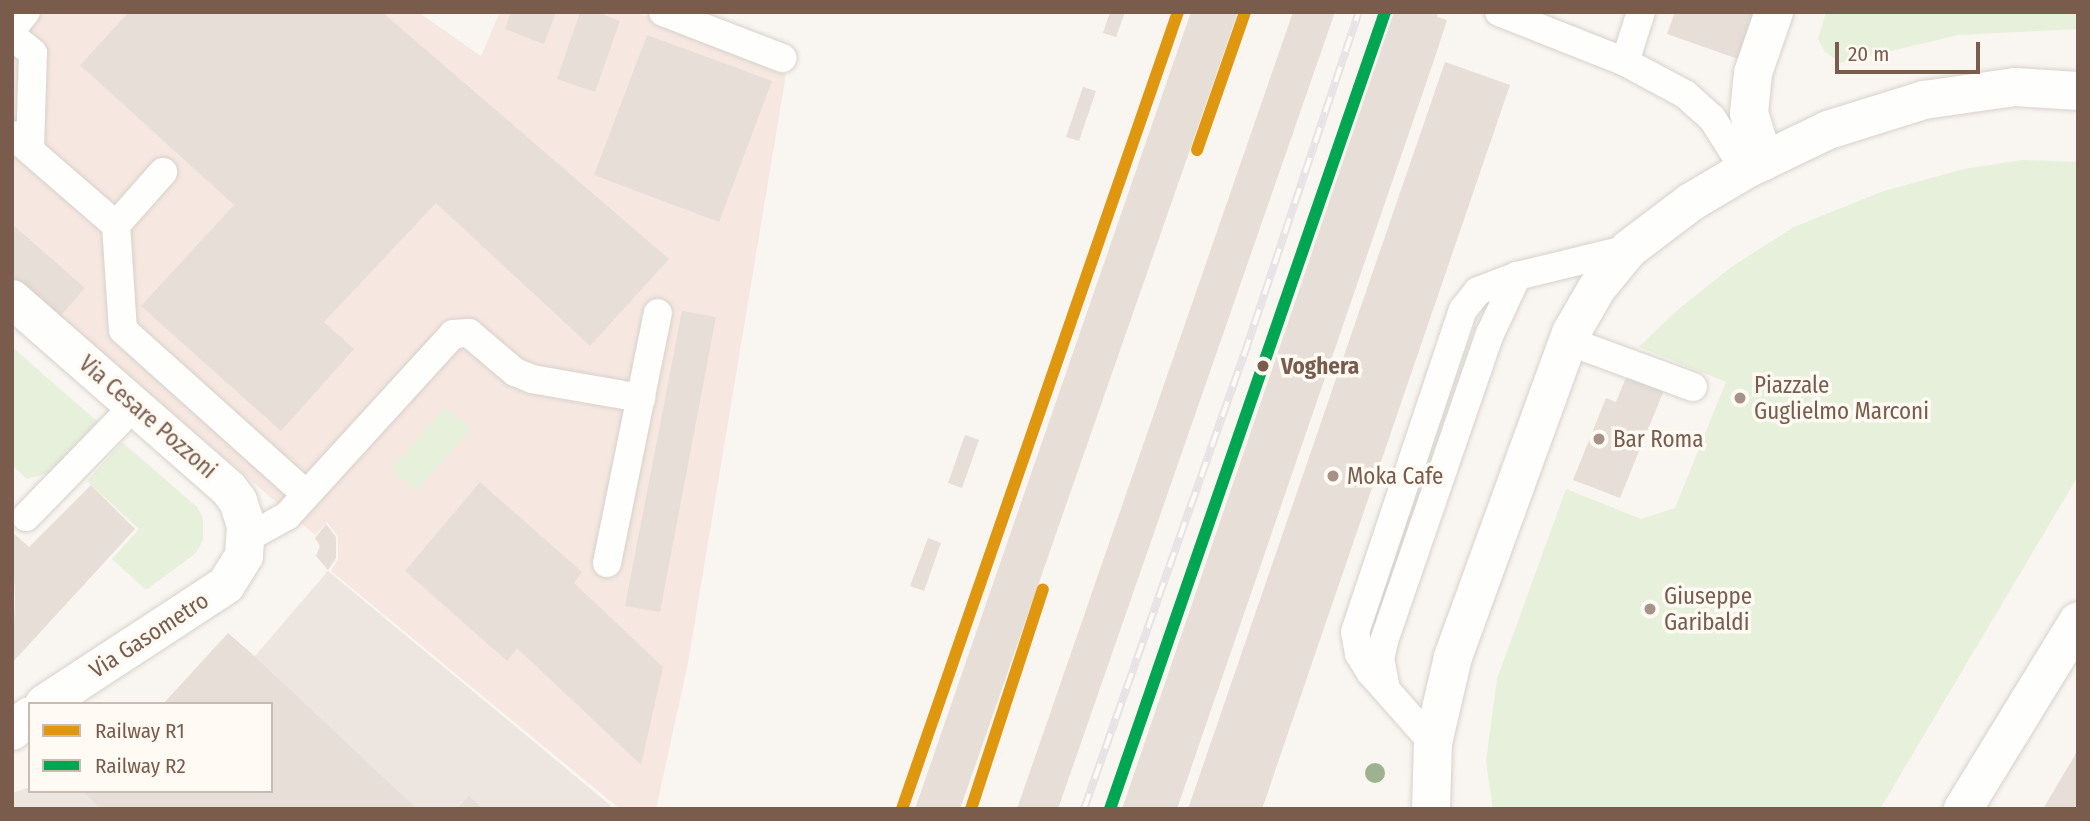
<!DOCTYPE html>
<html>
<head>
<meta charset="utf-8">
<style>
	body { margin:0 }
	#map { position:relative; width:2090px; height:821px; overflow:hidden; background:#f9f5f0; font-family:"Fira Sans Condensed",sans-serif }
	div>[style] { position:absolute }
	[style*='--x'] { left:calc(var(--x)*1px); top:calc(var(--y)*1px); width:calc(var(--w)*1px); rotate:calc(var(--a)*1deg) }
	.commercial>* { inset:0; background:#f6e8e1 }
	.industrial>* { inset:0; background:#ede5e0 }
	.green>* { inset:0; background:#e7f0db }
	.building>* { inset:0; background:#e6ded7 }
	.roads { filter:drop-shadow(0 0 2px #d7d1cb) drop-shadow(0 0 2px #d7d1cb) }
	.service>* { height:28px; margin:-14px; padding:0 14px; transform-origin:14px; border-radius:14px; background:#fefefd }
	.minor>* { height:38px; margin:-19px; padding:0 19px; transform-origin:19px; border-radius:19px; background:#fefefd }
	.tertiary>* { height:38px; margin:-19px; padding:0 19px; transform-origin:19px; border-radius:19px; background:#fefefd }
	.rail>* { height:8px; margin-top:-4px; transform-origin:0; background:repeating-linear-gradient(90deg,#fffaf3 0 16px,#e6e3e7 0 32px); box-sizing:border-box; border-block:2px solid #e6e3e7 }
	.rail-1>* { height:12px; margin:-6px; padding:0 6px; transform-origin:6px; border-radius:6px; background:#de970f }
	.rail-2>* { height:12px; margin:-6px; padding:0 6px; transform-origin:6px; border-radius:6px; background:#00a651 }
	.trees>* { width:20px; height:20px; margin:-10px; border-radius:50%; background:#9eb190 }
	.dots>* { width:19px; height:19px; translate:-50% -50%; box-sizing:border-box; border:4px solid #fffaf3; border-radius:50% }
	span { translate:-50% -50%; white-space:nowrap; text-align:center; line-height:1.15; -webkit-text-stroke:7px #fffaf3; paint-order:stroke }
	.stop-label { font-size:23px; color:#7a5c4d; font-weight:700 }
	.left { translate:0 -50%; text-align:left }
	.poi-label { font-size:23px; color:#7a5c4d }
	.street-label { font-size:23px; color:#7a5c4d }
	.frame { position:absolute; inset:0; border:14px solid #7a5c4d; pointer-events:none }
	.legend { position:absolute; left:28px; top:702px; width:245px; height:91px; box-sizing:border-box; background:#fffaf3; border:2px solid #cabbb1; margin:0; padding:9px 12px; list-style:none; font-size:21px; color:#7a5c4d }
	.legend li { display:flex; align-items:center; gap:14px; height:35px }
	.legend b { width:35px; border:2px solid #cabbb1 }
	.scale { position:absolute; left:1835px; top:42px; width:145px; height:32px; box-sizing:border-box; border:4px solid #7a5c4d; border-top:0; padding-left:9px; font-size:21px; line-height:24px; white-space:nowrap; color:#7a5c4d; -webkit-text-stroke:5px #fffaf3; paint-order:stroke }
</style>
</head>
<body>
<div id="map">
	<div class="commercial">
		<i style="clip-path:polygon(12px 12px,418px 12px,481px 56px,500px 12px,636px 12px,786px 74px,688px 663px,656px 809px,620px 809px,331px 571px,338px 559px,338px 537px,327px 522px,315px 535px,12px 277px)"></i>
	</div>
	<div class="industrial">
		<i style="clip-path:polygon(328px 571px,610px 805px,610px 809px,12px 809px,12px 793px,30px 787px,30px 791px,271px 791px,271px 704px,250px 655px,255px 656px)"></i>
	</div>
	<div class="green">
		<i style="clip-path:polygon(1826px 12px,2078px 12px,2078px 29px,1958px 35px,1841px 63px,1825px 52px,1818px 39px)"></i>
		<i style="clip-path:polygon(2022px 160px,2078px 162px,2078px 476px,1880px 809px,1493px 809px,1486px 761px,1497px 679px,1566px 489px,1641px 519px,1675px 508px,1726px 382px,1639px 347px,1675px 312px,1730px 268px,1794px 227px,1884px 191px,1964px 169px)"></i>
		<i style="clip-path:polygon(12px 347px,98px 422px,52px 472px,27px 479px,12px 465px)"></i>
		<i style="clip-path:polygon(446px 407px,471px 429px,416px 491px,391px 469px)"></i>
		<i style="clip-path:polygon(122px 442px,197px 507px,203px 518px,203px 540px,196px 553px,146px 590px,112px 559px,139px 529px,87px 481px)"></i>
	</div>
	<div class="building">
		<i style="clip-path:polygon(129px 12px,382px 12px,669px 259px,590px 346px,436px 203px,324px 322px,354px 349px,281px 431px,141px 306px,234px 205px,80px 65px)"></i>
		<i style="clip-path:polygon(511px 12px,556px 12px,544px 44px,505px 29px)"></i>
		<i style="clip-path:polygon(580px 12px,597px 12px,620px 21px,595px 92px,557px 79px)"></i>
		<i style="clip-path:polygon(1110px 12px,1125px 12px,1116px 37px,1103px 33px)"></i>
		<i style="clip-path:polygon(1191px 12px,1238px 12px,960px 809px,915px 809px)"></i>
		<i style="clip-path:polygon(1293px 12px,1335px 12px,1058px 809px,1017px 809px)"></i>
		<i style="clip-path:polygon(1394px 12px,1438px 12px,1437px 17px,1447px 20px,1434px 60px,1177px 809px,1122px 809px)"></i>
		<i style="clip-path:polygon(1675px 12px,1757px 12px,1741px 60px,1667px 34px)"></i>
		<i style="clip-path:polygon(647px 35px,772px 81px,719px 222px,594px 175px)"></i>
		<i style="clip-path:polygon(1445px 62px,1510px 85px,1262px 809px,1188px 809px)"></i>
		<i style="clip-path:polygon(1083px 87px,1096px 91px,1079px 141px,1066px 137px)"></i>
		<i style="clip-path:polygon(12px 224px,85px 288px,57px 320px,12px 280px)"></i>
		<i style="clip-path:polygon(682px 311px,716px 317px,660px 612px,625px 606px)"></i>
		<i style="clip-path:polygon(1627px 375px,1664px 390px,1620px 498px,1573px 480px,1606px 398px,1616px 402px)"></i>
		<i style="clip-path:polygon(965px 435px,979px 440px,962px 488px,948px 483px)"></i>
		<i style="clip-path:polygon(480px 482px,582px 572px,574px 583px,663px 667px,641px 765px,517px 648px,507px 661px,405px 571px)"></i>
		<i style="clip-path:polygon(91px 485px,135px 529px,12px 663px,15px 599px,12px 532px,29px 547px)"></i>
		<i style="clip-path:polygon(326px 524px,336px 537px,336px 558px,328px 570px,316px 556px,320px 546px,315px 538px)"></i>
		<i style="clip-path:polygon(928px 538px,941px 543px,924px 591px,910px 586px)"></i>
		<i style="clip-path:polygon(228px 633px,252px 654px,417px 809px,101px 809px,82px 791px,271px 791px,271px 704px,163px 704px)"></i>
		<i style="clip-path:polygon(2078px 750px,2078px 809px,2043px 809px)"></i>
		<i style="clip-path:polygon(469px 796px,483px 809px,457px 809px)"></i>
	</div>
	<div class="roads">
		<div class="service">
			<i style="--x:663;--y:12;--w:128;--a:21.1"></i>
			<i style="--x:1499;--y:12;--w:136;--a:21.6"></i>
			<i style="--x:1625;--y:62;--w:68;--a:28.1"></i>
			<i style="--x:1685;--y:94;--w:36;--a:42"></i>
			<i style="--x:1712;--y:118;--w:62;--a:57.6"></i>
			<i style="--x:12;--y:29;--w:22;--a:-51"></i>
			<i style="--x:12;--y:36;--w:27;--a:39"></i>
			<i style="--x:33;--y:53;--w:97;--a:91.8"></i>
			<i style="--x:1625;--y:62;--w:52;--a:-72.3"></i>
			<i style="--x:12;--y:135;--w:138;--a:40.9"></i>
			<i style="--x:116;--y:225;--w:105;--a:86.2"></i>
			<i style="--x:123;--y:330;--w:246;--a:41.9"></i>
			<i style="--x:116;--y:225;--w:71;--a:-48.4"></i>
			<i style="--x:1568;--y:341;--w:133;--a:20.2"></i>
			<i style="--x:26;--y:517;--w:155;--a:-45.8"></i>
			<i style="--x:247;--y:538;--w:46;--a:-28.8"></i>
			<i style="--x:287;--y:516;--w:246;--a:-47.6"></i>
			<i style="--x:453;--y:334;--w:16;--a:-4"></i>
			<i style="--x:469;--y:333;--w:60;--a:40.3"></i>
			<i style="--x:515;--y:372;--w:18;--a:22"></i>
			<i style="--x:532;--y:379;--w:111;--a:9.9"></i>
			<i style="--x:607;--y:563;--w:255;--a:-78.5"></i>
			<i style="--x:1386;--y:689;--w:31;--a:-101"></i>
			<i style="--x:1380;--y:659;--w:18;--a:-77"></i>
			<i style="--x:1384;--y:641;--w:325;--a:-71"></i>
			<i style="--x:1490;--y:334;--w:64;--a:-65"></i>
			<i style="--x:1433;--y:743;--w:94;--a:-131.5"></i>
			<i style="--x:1371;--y:673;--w:22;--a:-122"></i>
			<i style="--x:1359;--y:654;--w:22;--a:-100"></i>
			<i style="--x:1355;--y:632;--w:340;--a:-71.5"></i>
			<i style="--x:1463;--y:310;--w:24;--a:-52"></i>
			<i style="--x:1478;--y:291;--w:42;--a:-21"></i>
			<i style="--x:1517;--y:276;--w:115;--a:-13.6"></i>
		</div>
		<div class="minor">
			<i style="--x:1764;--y:161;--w:50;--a:-107.4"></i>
			<i style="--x:1749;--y:113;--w:40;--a:-84.3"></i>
			<i style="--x:1753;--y:73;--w:65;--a:-71"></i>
			<i style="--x:12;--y:299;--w:288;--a:41.2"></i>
			<i style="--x:229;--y:489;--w:15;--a:53"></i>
			<i style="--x:238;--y:501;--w:26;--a:72"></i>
			<i style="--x:246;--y:526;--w:30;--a:94"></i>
			<i style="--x:244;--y:556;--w:34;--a:122"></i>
			<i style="--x:226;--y:585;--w:217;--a:146.8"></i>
			<i style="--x:12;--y:731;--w:23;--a:-40"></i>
			<i style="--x:1431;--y:809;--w:66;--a:-88.3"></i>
			<i style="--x:1433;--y:743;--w:88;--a:-76.9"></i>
			<i style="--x:1453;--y:657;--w:345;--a:-70"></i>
			<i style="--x:1571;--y:333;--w:52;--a:-60"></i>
			<i style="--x:1597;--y:288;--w:50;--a:-50.6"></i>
			<i style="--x:1629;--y:249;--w:78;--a:-37.2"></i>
			<i style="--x:1691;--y:202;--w:63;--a:-30.7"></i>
			<i style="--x:1745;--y:170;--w:92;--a:-25.7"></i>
			<i style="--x:1828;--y:130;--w:101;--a:-17.4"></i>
			<i style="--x:1924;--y:100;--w:92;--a:-8.1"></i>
			<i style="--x:2015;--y:87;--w:63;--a:3.6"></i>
		</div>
		<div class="tertiary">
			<i style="--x:1963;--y:809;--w:220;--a:-58.5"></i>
		</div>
	</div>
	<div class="rail">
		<i style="--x:1084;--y:809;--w:481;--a:-70.6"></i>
		<i style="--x:1244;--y:355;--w:362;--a:-71.5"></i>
		<i style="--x:1110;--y:809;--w:843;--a:-70.96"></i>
	</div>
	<div class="rail-1">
		<i style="--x:1197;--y:150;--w:146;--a:-70.8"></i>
		<i style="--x:902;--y:809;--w:843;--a:-70.9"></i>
		<i style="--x:971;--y:809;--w:231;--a:-71.9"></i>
	</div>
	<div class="rail-2">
		<i style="--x:1110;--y:809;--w:843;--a:-70.96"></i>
	</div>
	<div class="trees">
		<i style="left:1375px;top:773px"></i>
	</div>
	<div class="dots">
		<i style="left:1263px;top:366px;background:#7a5c4d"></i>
		<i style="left:1740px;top:398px;background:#a69286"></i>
		<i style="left:1599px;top:439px;background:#a69286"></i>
		<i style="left:1333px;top:476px;background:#a69286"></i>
		<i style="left:1650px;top:609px;background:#a69286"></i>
	</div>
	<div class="stop-label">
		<span class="left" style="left:1281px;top:366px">Voghera</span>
	</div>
	<div class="poi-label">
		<span class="left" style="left:1754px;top:398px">Piazzale<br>Guglielmo Marconi</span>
		<span class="left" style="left:1613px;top:439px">Bar Roma</span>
		<span class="left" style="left:1347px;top:476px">Moka Cafe</span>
		<span class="left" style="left:1664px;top:609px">Giuseppe<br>Garibaldi</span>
	</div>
	<div class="street-label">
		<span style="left:148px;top:417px;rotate:41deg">Via Cesare Pozzoni</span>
		<span style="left:149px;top:635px;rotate:-33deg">Via Gasometro</span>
	</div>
	<div class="frame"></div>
	<ul class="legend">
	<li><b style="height:9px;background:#de970f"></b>Railway R1</li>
	<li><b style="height:9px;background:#00a651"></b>Railway R2</li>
	</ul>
	<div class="scale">20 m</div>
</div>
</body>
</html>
